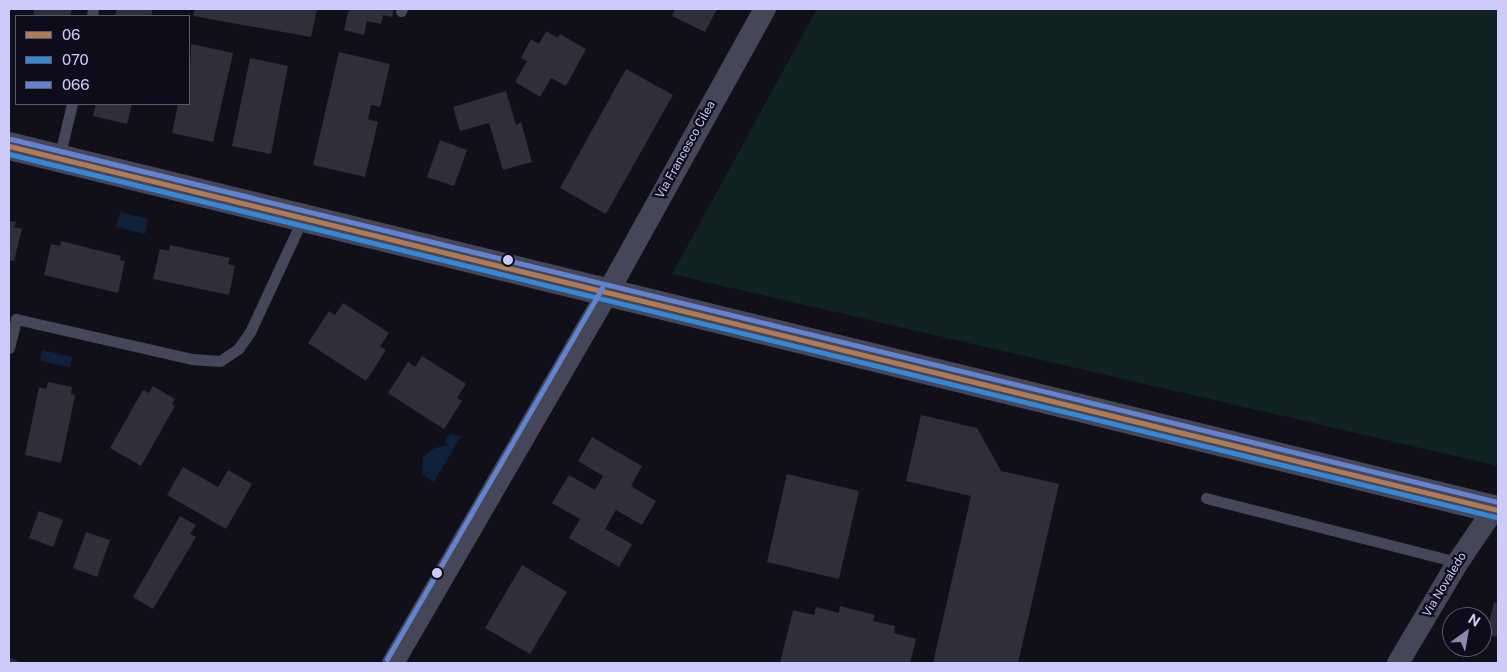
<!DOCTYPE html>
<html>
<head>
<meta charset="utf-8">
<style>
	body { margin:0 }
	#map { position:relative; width:1507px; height:672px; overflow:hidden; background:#111018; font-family:"Public Sans",sans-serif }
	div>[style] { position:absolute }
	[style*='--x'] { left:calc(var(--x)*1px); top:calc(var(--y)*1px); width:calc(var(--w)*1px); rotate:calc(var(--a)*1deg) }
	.green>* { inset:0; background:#102222 }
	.water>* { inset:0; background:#0f213a }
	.building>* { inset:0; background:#2f2e3a }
	.service>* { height:11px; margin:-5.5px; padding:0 5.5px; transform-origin:5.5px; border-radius:5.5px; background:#454658 }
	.minor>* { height:22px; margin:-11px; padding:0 11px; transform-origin:11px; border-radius:11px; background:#454658 }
	.tertiary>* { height:28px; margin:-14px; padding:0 14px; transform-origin:14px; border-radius:14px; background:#454658 }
	.bus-1>* { height:5px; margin:-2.5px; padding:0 2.5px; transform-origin:2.5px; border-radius:2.5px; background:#b07c57 }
	.bus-2>* { height:5px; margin:-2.5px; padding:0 2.5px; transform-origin:2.5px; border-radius:2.5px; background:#3588d5 }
	.bus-3>* { height:5px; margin:-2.5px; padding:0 2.5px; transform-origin:2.5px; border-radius:2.5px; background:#6184d1 }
	.dots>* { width:14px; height:14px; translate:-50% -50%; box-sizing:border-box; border:2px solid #0e0c1b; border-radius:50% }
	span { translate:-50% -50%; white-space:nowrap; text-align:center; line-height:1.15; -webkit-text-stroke:4.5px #0e0c1b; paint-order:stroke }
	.street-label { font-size:12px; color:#cecbfb }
	.frame { position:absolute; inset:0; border:10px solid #cecbfb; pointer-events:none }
	.legend { position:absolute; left:15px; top:15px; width:175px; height:90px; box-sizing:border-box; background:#0e0c1b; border:1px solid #5b5875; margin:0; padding:6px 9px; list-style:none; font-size:15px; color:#cecbfb }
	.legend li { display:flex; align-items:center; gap:10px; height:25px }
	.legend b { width:25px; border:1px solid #5b5875 }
	.north { position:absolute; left:1442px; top:607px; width:50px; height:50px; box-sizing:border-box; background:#0e0c1b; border:1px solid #5b5875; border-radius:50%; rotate:32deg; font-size:14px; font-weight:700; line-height:20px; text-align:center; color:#cecbfb }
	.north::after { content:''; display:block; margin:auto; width:18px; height:22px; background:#8c8aac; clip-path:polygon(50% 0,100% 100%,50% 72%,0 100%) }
</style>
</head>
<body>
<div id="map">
	<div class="green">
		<i style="clip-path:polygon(817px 9px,1498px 9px,1498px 466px,672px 274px)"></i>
	</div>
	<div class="water">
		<i style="clip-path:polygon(120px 212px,148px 219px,145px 234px,116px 227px)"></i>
		<i style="clip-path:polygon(42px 350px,72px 357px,70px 367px,40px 361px)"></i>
		<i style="clip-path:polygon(450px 434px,461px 436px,434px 482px,422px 474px,423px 457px,435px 448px,448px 445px,445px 441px)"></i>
	</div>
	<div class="building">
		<i style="clip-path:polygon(34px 9px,72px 9px,70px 16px,33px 16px)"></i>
		<i style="clip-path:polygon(117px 9px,153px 9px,151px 16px,115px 16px)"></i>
		<i style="clip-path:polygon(195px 9px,317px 9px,311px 37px,193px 16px)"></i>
		<i style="clip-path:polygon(349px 9px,394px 9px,392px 17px,383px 15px,381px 24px,367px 21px,364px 35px,344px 30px)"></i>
		<i style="clip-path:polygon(675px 9px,717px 9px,705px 32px,672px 16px)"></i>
		<i style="clip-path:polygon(546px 31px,558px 38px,560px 34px,586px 49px,566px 86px,551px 78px,540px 97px,515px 82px,527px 61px,521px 58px,531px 39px,539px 44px)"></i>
		<i style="clip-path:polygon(191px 44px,233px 53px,213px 142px,172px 133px,178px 104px,189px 104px)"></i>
		<i style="clip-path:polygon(339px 52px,390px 64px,380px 107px,371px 105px,368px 119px,378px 122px,365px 177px,313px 165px)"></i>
		<i style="clip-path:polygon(250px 58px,288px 66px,271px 154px,232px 146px)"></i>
		<i style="clip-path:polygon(626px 69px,673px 95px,606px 214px,560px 188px)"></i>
		<i style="clip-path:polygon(506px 91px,516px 125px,521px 122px,532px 162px,503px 170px,489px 123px,460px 131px,453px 107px)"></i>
		<i style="clip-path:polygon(96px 104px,132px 104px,127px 124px,93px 116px)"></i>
		<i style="clip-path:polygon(440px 140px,467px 150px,454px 186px,427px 177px)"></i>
		<i style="clip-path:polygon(9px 221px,16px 222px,14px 227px,22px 229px,14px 261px,9px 260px)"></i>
		<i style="clip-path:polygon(61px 241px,121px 256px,120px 260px,125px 261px,118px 293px,44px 275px,51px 244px,60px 246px)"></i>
		<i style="clip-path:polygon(170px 245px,230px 258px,228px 264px,235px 266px,229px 295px,153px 279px,160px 249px,169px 251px)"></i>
		<i style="clip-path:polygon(343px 303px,389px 333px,380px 346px,386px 350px,366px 381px,308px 343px,329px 311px,335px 315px)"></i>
		<i style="clip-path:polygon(422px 356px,466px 384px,457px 398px,462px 401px,444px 429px,388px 393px,408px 362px,415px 367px)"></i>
		<i style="clip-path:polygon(48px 382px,72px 387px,71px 394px,75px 395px,61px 463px,25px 455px,39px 387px,46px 389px)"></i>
		<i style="clip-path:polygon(153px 386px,175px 399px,172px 404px,175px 406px,141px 466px,110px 448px,143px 390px,149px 393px)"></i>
		<i style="clip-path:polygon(921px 415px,977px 428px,1001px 471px,1059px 484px,1018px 663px,933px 663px,971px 496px,906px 481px)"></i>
		<i style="clip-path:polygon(592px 437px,642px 466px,631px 486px,656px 501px,642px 525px,616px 510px,605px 529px,632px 544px,619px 567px,569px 538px,580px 519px,552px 503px,569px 475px,595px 490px,603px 476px,578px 461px)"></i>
		<i style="clip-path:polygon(183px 467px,218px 487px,228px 470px,252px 484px,226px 529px,167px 495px)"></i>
		<i style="clip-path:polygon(787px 474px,859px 491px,839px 579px,767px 562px)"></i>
		<i style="clip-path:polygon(39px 511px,63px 520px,53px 547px,29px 538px)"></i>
		<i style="clip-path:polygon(180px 516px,196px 525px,190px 534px,196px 537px,153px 609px,133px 597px)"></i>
		<i style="clip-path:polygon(86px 532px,110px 540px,97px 577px,73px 568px)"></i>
		<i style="clip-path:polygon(522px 565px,567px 592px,530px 654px,485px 628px)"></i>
		<i style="clip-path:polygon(1494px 602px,1498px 603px,1498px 637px,1486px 634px)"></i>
		<i style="clip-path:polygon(840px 606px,875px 615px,873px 621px,895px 626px,894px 633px,916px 639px,910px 663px,780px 663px,793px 610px,814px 615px,816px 607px,839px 613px)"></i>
		<i style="clip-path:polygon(9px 658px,23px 663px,9px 663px)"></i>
	</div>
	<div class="service">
		<i style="--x:401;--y:11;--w:2;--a:-63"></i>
		<i style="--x:92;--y:16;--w:7;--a:-82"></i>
		<i style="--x:59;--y:158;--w:56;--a:-76.5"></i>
		<i style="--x:9;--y:348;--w:30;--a:-76"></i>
		<i style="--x:16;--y:319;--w:180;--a:12.8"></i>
		<i style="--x:192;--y:359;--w:28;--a:4"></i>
		<i style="--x:220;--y:361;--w:22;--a:-34"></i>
		<i style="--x:238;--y:349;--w:21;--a:-55"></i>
		<i style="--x:250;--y:332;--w:126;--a:-65.1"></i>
		<i style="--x:1206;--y:498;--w:260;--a:14.3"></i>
	</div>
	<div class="minor">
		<i style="--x:393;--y:663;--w:429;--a:-59.9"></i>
		<i style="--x:608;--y:292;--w:324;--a:-61"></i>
		<i style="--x:1398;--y:663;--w:117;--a:-59.3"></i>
		<i style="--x:1458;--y:562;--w:64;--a:-55.8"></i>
	</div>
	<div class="tertiary">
		<i style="--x:9;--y:146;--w:1533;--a:13.74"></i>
	</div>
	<div class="bus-1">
		<i style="--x:9;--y:146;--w:1533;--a:13.74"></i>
	</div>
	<div class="bus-2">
		<i style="--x:9;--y:154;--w:1531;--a:13.72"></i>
	</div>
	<div class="bus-3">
		<i style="--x:11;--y:139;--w:1531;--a:13.72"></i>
		<i style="--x:387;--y:659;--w:429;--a:-59.9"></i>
	</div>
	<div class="dots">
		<i style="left:508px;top:260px;background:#cecbfb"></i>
		<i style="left:437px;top:573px;background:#cecbfb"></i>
	</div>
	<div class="street-label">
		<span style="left:686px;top:150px;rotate:-61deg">Via Francesco Cilea</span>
		<span style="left:1445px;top:585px;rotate:-59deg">Via Novaledo</span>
	</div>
	<div class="frame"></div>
	<ul class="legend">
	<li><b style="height:6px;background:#b07c57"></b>06</li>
	<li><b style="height:6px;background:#3588d5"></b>070</li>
	<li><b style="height:6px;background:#6184d1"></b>066</li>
	</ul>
	<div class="north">N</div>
</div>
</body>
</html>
